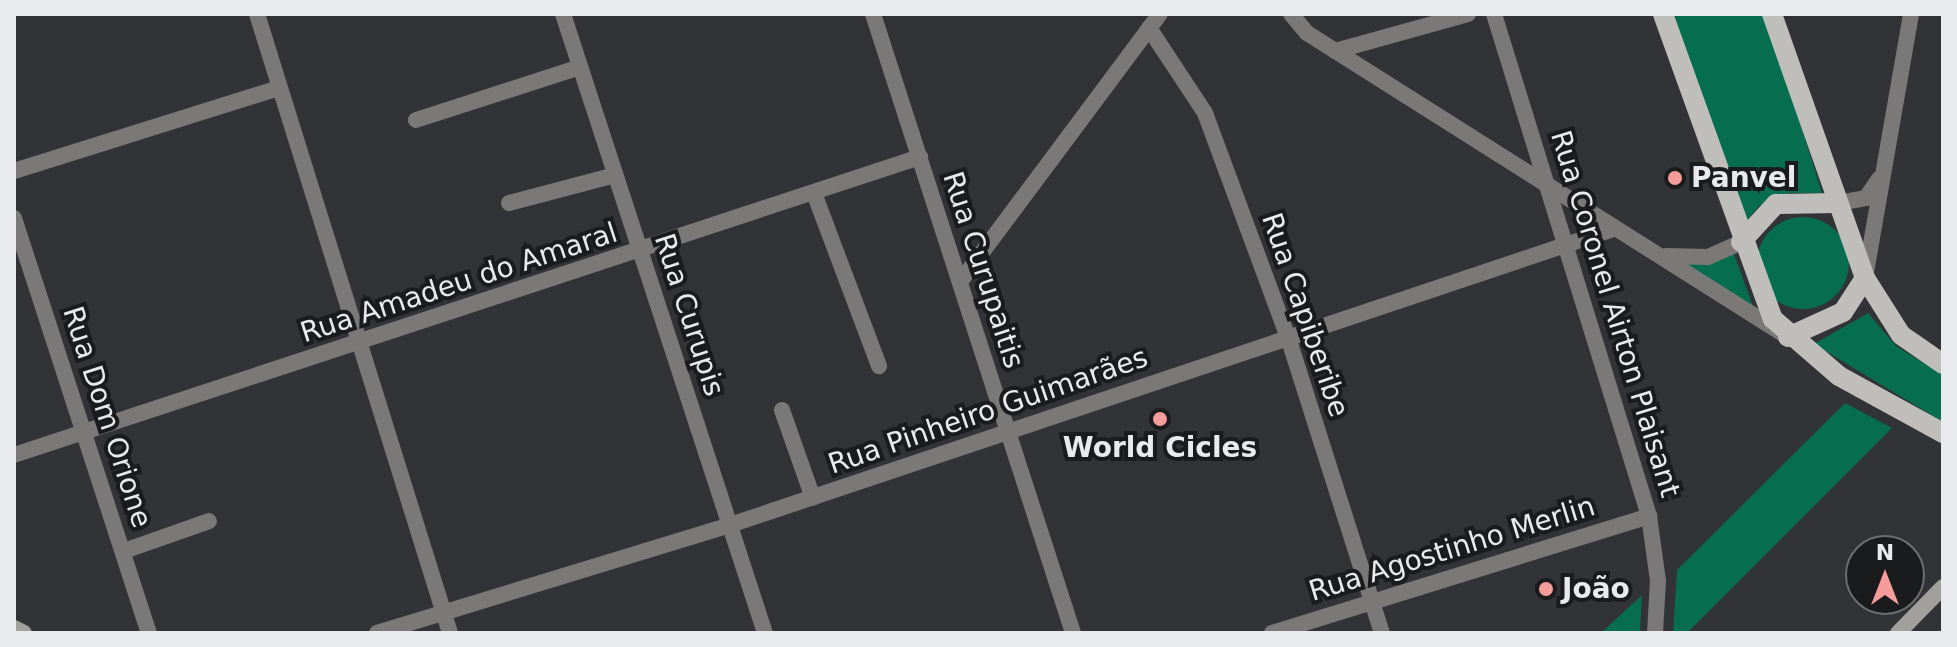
<!DOCTYPE html>
<html>
<head>
<meta charset="utf-8">
<style>
	body { margin:0 }
	#map { position:relative; width:1957px; height:647px; overflow:hidden; background:#313337; font-family:"DejaVu Sans",sans-serif }
	div>[style] { position:absolute }
	[style*='--x'] { left:calc(var(--x)*1px); top:calc(var(--y)*1px); width:calc(var(--w)*1px); rotate:calc(var(--a)*1deg) }
	.green>* { inset:0; background:#066e4e }
	.round { border-radius:50% }
	.street>* { height:16px; margin:-8px; padding:0 8px; transform-origin:8px; border-radius:8px; background:#7a7977 }
	.secondary>* { height:16px; margin:-8px; padding:0 8px; transform-origin:8px; border-radius:8px; background:#a2a09d }
	.primary>* { height:20px; margin:-10px; padding:0 10px; transform-origin:10px; border-radius:10px; background:#c0beba }
	.dots>* { width:22px; height:22px; translate:-50% -50%; box-sizing:border-box; border:4px solid #1a1b1d; border-radius:50% }
	span { translate:-50% -50%; white-space:nowrap; text-align:center; line-height:1.15; -webkit-text-stroke:8px #1a1b1d; paint-order:stroke }
	.poi-label { font-size:28px; color:#e9eaed; font-weight:700 }
	.left { translate:0 -50%; text-align:left }
	.street-label { font-size:28px; color:#e9eaed }
	.frame { position:absolute; inset:0; border:16px solid #e9eaed; pointer-events:none }
	.north { position:absolute; left:1845px; top:535px; width:80px; height:80px; box-sizing:border-box; background:#1a1b1d; border:2px solid #6d6e70; border-radius:50%; rotate:0deg; font-size:22px; font-weight:700; line-height:32px; text-align:center; color:#e9eaed }
	.north::after { content:''; display:block; margin:auto; width:28px; height:36px; background:#f59b9a; clip-path:polygon(50% 0,100% 100%,50% 72%,0 100%) }
</style>
</head>
<body>
<div id="map">
	<div class="green">
		<i style="clip-path:polygon(1672px 14px,1766px 14px,1822px 193px,1788px 193px,1759px 206px,1745px 223px)"></i>
		<i class="round" style="left:1757px;top:217px;width:92px;height:92px"></i>
		<i style="clip-path:polygon(1734px 254px,1754px 309px,1683px 265px)"></i>
		<i style="clip-path:polygon(1868px 313px,1896px 346px,1943px 375px,1943px 422px,1814px 344px)"></i>
		<i style="clip-path:polygon(1845px 403px,1892px 428px,1687px 633px,1673px 633px,1677px 570px)"></i>
		<i style="clip-path:polygon(1642px 595px,1640px 633px,1601px 633px)"></i>
	</div>
	<div class="street">
		<i style="--x:257;--y:14;--w:648;--a:72.68"></i>
		<i style="--x:563;--y:14;--w:651;--a:71.93"></i>
		<i style="--x:873;--y:14;--w:651;--a:72.09"></i>
		<i style="--x:1291;--y:14;--w:25;--a:50"></i>
		<i style="--x:1307;--y:33;--w:560;--a:32.3"></i>
		<i style="--x:1494;--y:14;--w:525;--a:72.84"></i>
		<i style="--x:1649;--y:516;--w:66;--a:82.1"></i>
		<i style="--x:1658;--y:581;--w:52;--a:93.3"></i>
		<i style="--x:1149;--y:28;--w:102;--a:56.6"></i>
		<i style="--x:1205;--y:113;--w:239;--a:69.7"></i>
		<i style="--x:1288;--y:337;--w:311;--a:72.4"></i>
		<i style="--x:1335;--y:51;--w:138;--a:-15.5"></i>
		<i style="--x:416;--y:120;--w:172;--a:-17.9"></i>
		<i style="--x:14;--y:171;--w:278;--a:-17.4"></i>
		<i style="--x:814;--y:193;--w:185;--a:69.4"></i>
		<i style="--x:509;--y:203;--w:110;--a:-14.8"></i>
		<i style="--x:1838;--y:203;--w:28;--a:-10"></i>
		<i style="--x:1866;--y:198;--w:23;--a:-56"></i>
		<i style="--x:14;--y:218;--w:436;--a:72"></i>
		<i style="--x:1666;--y:256;--w:42;--a:1.4"></i>
		<i style="--x:1708;--y:257;--w:36;--a:-24"></i>
		<i style="--x:1865;--y:278;--w:268;--a:-80.1"></i>
		<i style="--x:960;--y:282;--w:334;--a:-53.3"></i>
		<i style="--x:782;--y:410;--w:93;--a:70.6"></i>
		<i style="--x:14;--y:455;--w:954;--a:-18.21"></i>
		<i style="--x:124;--y:551;--w:90;--a:-19.4"></i>
		<i style="--x:377;--y:633;--w:369;--a:-17"></i>
		<i style="--x:730;--y:525;--w:931;--a:-18.53"></i>
		<i style="--x:1272;--y:633;--w:395;--a:-17.2"></i>
	</div>
	<div class="secondary">
		<i style="--x:14;--y:628;--w:11;--a:27"></i>
		<i style="--x:1898;--y:633;--w:64;--a:-45.6"></i>
	</div>
	<div class="primary">
		<i style="--x:1663;--y:14;--w:324;--a:70.2"></i>
		<i style="--x:1773;--y:319;--w:87;--a:40.8"></i>
		<i style="--x:1839;--y:376;--w:119;--a:28.7"></i>
		<i style="--x:1772;--y:14;--w:280;--a:70.6"></i>
		<i style="--x:1865;--y:278;--w:67;--a:57.7"></i>
		<i style="--x:1901;--y:335;--w:51;--a:34.6"></i>
		<i style="--x:1741;--y:242;--w:52;--a:-47.4"></i>
		<i style="--x:1776;--y:204;--w:62;--a:-0.9"></i>
		<i style="--x:1788;--y:337;--w:60;--a:-24.4"></i>
		<i style="--x:1843;--y:312;--w:40;--a:-57.1"></i>
	</div>
	<div class="dots">
		<i style="left:1675px;top:178px;background:#f59b9a"></i>
		<i style="left:1160px;top:419px;background:#f59b9a"></i>
		<i style="left:1546px;top:589px;background:#f59b9a"></i>
	</div>
	<div class="poi-label">
		<span class="left" style="left:1691px;top:178px">Panvel</span>
		<span style="left:1160px;top:448px">World Cicles</span>
		<span class="left" style="left:1562px;top:589px">João</span>
	</div>
	<div class="street-label">
		<span style="left:983px;top:270px;rotate:72deg">Rua Curupaitis</span>
		<span style="left:459px;top:283px;rotate:-18deg">Rua Amadeu do Amaral</span>
		<span style="left:1615px;top:314px;rotate:73deg">Rua Coronel Airton Plaisant</span>
		<span style="left:689px;top:315px;rotate:72deg">Rua Curupis</span>
		<span style="left:1305px;top:315px;rotate:71deg">Rua Capiberibe</span>
		<span style="left:988px;top:411px;rotate:-19deg">Rua Pinheiro Guimarães</span>
		<span style="left:107px;top:417px;rotate:72deg">Rua Dom Orione</span>
		<span style="left:1452px;top:549px;rotate:-17deg">Rua Agostinho Merlin</span>
	</div>
	<div class="frame"></div>
	<div class="north">N</div>
</div>
</body>
</html>
